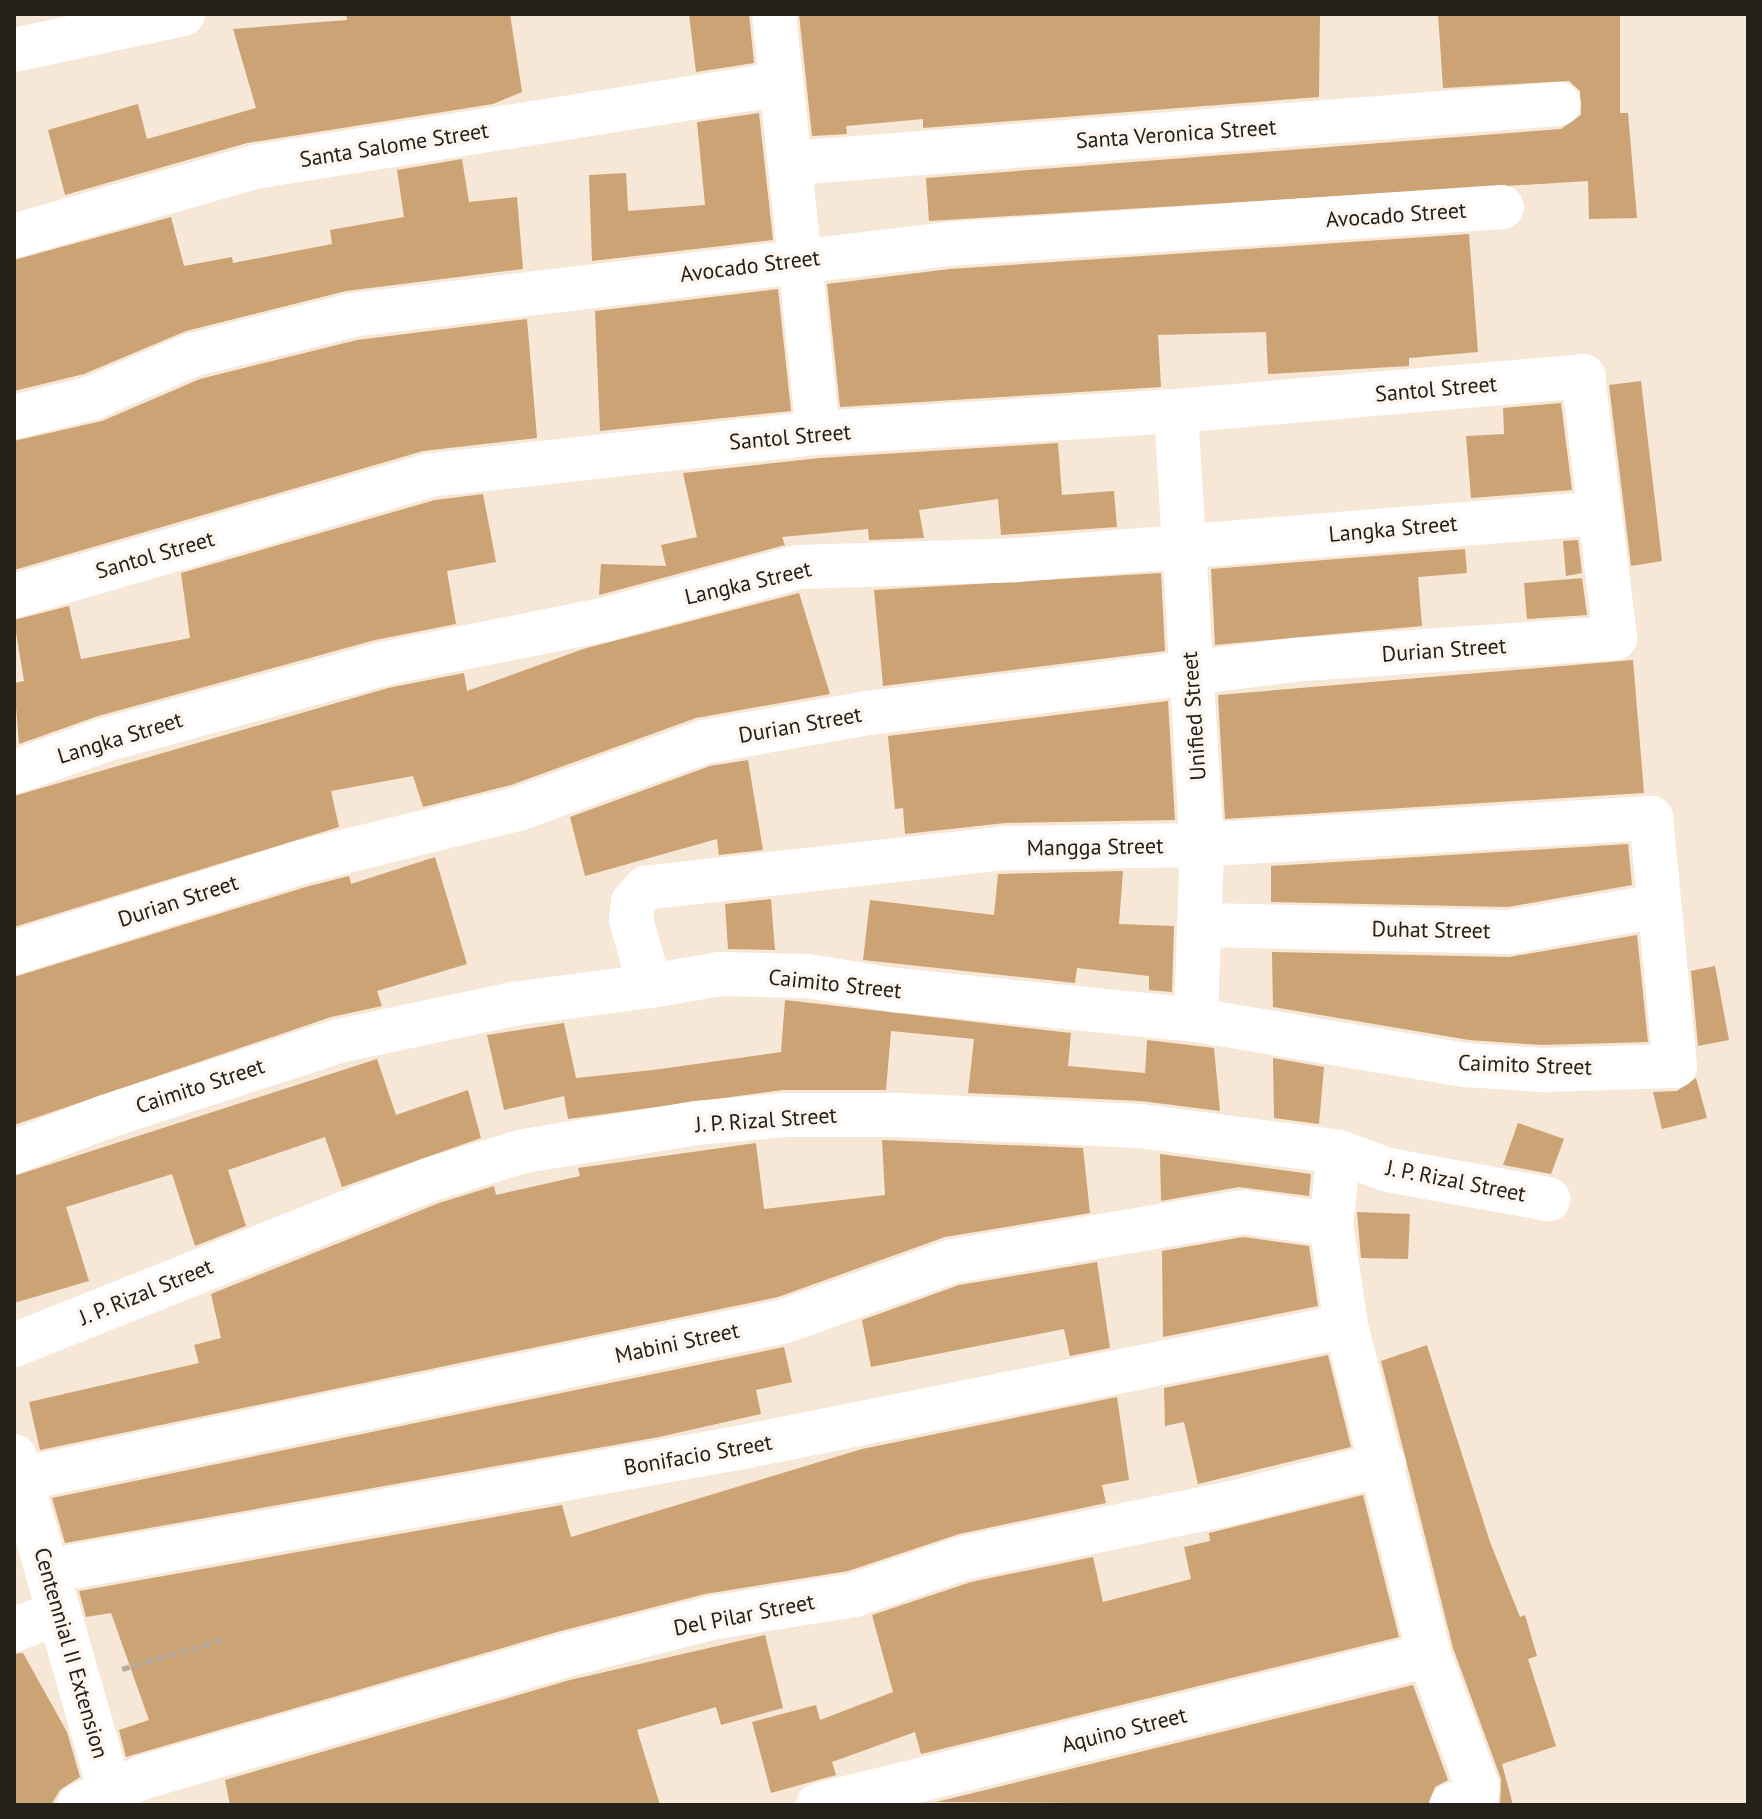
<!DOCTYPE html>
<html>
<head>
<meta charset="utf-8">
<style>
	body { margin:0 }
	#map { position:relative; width:1762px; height:1819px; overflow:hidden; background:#f7e7d6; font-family:"PT Sans",sans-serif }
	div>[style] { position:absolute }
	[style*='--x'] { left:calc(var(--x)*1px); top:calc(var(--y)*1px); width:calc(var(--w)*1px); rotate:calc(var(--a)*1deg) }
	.building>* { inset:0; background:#cca374 }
	.path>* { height:5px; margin-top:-2.5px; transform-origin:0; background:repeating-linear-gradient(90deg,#b7aa9d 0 8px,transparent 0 12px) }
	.minor>* { height:44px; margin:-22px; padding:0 22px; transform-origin:22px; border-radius:22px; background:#fff }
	span { translate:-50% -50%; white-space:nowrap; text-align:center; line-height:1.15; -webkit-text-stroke:7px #fdf6f0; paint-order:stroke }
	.street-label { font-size:22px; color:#26201a }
	.frame { position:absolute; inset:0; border:16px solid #26201a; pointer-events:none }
</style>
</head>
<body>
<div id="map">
	<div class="building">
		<i style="clip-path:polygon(346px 14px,510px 14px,522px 92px,493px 104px,247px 143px,65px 195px,48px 130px,138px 104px,147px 139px,256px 108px,233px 29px,347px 20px)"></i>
		<i style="clip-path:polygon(689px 14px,749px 14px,754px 63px,696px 72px)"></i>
		<i style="clip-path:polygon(799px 14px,1320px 14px,1319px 97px,923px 128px,923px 119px,846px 126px,847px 134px,812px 136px)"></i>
		<i style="clip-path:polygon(1438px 14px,1620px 16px,1620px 113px,1628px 113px,1637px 218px,1589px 219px,1588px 181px,929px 221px,926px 178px,1561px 129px,1581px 115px,1580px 91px,1569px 81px,1443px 88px)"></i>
		<i style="clip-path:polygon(759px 113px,773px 240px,592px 261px,589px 175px,626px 173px,628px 211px,705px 205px,697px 122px)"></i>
		<i style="clip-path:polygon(462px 159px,469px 202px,517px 197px,523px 269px,346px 291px,186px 331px,84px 374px,14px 391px,14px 260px,171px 217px,184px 266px,232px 257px,233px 263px,332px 244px,330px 230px,404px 217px,397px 170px)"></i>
		<i style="clip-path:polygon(1469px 234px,1478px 352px,1409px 358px,1409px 366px,1268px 374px,1266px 332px,1158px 335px,1161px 387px,840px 407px,827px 284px,950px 269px)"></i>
		<i style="clip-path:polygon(778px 289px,791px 411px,600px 431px,595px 311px)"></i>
		<i style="clip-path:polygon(527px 319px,537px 438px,423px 451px,14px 570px,14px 441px,102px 421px,200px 379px,357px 340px)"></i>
		<i style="clip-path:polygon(1641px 381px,1662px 561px,1631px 566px,1609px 385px)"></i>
		<i style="clip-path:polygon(1561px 403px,1572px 490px,1471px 498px,1466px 436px,1504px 434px,1503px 408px)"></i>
		<i style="clip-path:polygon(1058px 443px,1062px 495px,1114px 491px,1117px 527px,1001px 535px,998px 499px,919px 510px,924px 538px,869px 540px,868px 529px,782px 537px,785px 545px,599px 595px,601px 564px,666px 566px,661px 545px,697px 537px,683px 473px,820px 458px)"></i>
		<i style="clip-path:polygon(483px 494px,496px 562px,447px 571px,456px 624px,375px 640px,98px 716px,19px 744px,14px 683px,24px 681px,14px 620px,69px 606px,81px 659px,190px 638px,181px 573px,435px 500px)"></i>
		<i style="clip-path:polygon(1578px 540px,1582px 573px,1566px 576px,1563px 541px)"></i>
		<i style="clip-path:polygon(1465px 549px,1467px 573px,1418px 577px,1422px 626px,1215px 645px,1211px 569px)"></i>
		<i style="clip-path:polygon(1161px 573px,1165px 651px,883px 686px,874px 590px)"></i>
		<i style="clip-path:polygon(1582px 578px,1587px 615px,1527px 619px,1524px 583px)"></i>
		<i style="clip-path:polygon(799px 593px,830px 694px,696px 718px,511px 785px,423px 807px,413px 776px,331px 791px,339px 827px,14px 927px,14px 796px,388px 688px,464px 673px,467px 691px,583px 649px)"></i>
		<i style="clip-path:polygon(1633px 660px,1644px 793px,1225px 819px,1218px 695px)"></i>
		<i style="clip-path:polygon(1168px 701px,1175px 820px,1005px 823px,905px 834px,903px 808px,895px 809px,888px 736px)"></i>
		<i style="clip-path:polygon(748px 760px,763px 850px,719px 855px,717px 839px,585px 876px,570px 817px,710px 766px)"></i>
		<i style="clip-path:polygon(1628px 844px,1632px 885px,1508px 907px,1271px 902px,1271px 866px)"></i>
		<i style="clip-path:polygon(435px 857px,467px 964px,377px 991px,382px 1006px,331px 1017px,14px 1125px,14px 977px,309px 886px,349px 876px,351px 884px)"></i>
		<i style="clip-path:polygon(1123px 871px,1119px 924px,1174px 926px,1172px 992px,1149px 990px,1149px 976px,1077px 968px,1075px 983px,863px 960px,870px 900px,994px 915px,998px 874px)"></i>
		<i style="clip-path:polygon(771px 899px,775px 950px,728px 949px,725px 904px)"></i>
		<i style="clip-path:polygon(1637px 935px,1648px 1042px,1542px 1045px,1469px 1040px,1273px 1007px,1272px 952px,1509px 957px)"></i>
		<i style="clip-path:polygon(1715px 966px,1729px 1040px,1698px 1046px,1691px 971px)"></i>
		<i style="clip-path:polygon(785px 1000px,1071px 1033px,1068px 1066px,1145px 1073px,1147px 1040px,1214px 1048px,1220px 1111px,1141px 1101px,968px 1093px,974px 1039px,891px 1031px,886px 1090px,783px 1090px,568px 1119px,564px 1096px,504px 1110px,487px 1035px,564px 1023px,576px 1078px,653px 1070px,781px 1052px)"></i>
		<i style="clip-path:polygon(1273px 1058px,1324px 1067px,1319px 1124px,1274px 1118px)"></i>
		<i style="clip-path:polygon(377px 1059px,396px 1115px,468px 1090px,481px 1138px,342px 1187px,325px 1137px,228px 1170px,246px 1226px,195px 1246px,172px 1174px,66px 1207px,89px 1281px,14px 1303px,14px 1176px)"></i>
		<i style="clip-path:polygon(1696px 1078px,1707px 1118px,1662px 1129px,1653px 1092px,1677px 1091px)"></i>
		<i style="clip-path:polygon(1518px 1123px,1564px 1139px,1551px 1174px,1503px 1165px)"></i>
		<i style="clip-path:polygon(882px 1140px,1083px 1148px,1090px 1213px,945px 1237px,778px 1297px,40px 1450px,29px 1402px,199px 1363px,194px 1345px,221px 1338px,211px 1294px,439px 1203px,494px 1186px,496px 1195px,580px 1176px,578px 1168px,756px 1143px,764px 1209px,885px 1195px)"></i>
		<i style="clip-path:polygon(1160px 1154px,1311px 1174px,1309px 1196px,1239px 1187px,1161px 1201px)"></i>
		<i style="clip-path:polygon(1357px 1212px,1410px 1214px,1408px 1259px,1361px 1258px)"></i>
		<i style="clip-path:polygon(1243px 1237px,1309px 1246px,1318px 1306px,1163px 1337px,1162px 1251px)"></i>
		<i style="clip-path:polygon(1097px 1262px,1110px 1348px,1070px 1356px,1064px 1329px,871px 1367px,862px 1320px,959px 1285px)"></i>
		<i style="clip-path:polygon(1427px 1345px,1490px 1542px,1520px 1617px,1525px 1615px,1537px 1656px,1528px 1659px,1556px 1746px,1502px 1764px,1513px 1805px,1500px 1805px,1501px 1779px,1453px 1648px,1381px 1361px)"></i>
		<i style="clip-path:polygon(784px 1347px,792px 1382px,756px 1390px,761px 1414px,659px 1437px,65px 1543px,52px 1498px)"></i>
		<i style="clip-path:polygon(1328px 1355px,1351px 1447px,1198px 1484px,1184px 1422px,1165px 1426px,1164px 1388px)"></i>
		<i style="clip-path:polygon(1117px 1397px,1129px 1480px,1102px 1485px,1106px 1503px,959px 1534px,848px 1571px,705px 1594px,557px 1632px,126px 1757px,119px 1730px,149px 1720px,111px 1613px,86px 1617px,79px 1591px,562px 1505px,571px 1537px,862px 1449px)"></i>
		<i style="clip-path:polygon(1363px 1495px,1399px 1637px,921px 1754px,915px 1732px,832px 1762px,836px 1775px,771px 1793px,752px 1722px,816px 1705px,820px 1720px,893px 1692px,872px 1615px,971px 1582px,1093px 1557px,1103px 1602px,1191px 1579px,1184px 1547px,1210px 1541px,1209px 1533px)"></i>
		<i style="clip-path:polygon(765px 1635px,783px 1708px,721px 1725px,716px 1707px,637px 1730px,660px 1805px,230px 1805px,225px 1780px,570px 1680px)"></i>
		<i style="clip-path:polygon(23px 1653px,67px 1732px,80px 1777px,60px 1790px,51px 1805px,14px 1805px,14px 1654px)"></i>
		<i style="clip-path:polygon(1413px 1685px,1448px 1780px,1435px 1787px,1428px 1805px,936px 1802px)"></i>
	</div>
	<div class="path">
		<i style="--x:122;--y:1669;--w:106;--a:-16.4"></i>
	</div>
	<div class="minor">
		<i style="--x:774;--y:14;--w:421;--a:84"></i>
		<i style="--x:14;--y:50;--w:173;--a:-12"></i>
		<i style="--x:792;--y:163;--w:769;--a:-4.4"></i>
		<i style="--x:14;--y:236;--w:250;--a:-16"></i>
		<i style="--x:254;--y:167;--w:533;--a:-8.97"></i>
		<i style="--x:1176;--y:411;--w:435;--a:86.6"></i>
		<i style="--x:1202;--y:845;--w:175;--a:92"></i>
		<i style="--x:14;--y:417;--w:80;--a:-13.7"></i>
		<i style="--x:92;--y:398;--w:109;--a:-23.3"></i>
		<i style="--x:192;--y:355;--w:165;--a:-14"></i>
		<i style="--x:352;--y:315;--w:600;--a:-6.79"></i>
		<i style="--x:948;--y:244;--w:555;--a:-3.82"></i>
		<i style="--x:14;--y:596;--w:433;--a:-16.2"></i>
		<i style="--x:430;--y:475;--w:390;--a:-6.2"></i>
		<i style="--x:818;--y:433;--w:359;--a:-3.5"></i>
		<i style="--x:1176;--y:411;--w:409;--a:-4.9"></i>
		<i style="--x:1583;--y:376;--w:264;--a:83"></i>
		<i style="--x:1615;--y:638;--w:322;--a:176.1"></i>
		<i style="--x:1294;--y:660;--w:429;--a:172.9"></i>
		<i style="--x:868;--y:713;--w:167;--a:170"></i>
		<i style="--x:704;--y:742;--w:198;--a:160.2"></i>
		<i style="--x:518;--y:809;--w:222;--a:166.2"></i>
		<i style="--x:302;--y:862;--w:302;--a:162.5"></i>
		<i style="--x:14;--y:772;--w:96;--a:-19.4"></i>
		<i style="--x:105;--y:740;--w:287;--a:-15.3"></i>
		<i style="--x:382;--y:664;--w:229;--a:-11.3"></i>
		<i style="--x:607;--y:619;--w:198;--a:-15.2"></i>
		<i style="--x:798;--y:567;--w:218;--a:-1.8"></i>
		<i style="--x:1016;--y:560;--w:586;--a:-4.6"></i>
		<i style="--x:1202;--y:925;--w:308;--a:1.3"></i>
		<i style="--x:1510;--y:932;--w:150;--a:-10"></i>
		<i style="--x:14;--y:1152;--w:97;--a:-21"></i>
		<i style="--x:105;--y:1117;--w:246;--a:-18"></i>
		<i style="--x:339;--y:1041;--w:178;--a:-12"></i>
		<i style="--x:513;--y:1004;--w:138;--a:-7.5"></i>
		<i style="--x:650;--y:986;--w:71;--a:-9.7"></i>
		<i style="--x:720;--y:974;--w:87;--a:1.3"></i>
		<i style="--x:807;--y:976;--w:89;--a:9"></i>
		<i style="--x:895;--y:990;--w:302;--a:5.7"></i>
		<i style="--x:1196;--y:1020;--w:274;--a:9.5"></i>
		<i style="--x:1466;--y:1065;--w:76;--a:3.8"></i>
		<i style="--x:1542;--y:1070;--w:133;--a:-1.7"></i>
		<i style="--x:1675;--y:1066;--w:249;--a:-95.5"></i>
		<i style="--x:1651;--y:818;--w:450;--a:176.6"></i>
		<i style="--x:1202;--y:845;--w:196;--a:179.1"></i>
		<i style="--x:1006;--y:848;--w:362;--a:173.7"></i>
		<i style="--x:646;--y:888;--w:19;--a:133"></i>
		<i style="--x:633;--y:902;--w:18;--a:96"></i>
		<i style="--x:631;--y:920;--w:69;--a:73.9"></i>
		<i style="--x:1339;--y:1152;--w:72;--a:96.3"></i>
		<i style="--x:1331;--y:1224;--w:103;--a:81.6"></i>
		<i style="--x:1346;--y:1326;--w:339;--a:75.8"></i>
		<i style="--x:1429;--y:1655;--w:142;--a:69.8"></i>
		<i style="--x:1478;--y:1788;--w:12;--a:104"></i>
		<i style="--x:1475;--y:1800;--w:24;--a:168"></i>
		<i style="--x:14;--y:1345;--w:449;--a:-21.7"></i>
		<i style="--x:431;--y:1179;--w:97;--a:-16.8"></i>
		<i style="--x:524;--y:1151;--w:175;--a:-9.2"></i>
		<i style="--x:697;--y:1123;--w:88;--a:-5.2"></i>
		<i style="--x:785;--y:1115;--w:114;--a:0"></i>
		<i style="--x:899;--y:1115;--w:241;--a:2.6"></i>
		<i style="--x:1140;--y:1126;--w:201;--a:7.4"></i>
		<i style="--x:1339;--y:1152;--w:52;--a:20.2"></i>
		<i style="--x:1388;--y:1170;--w:163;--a:10.3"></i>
		<i style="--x:14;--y:1456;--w:363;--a:74"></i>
		<i style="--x:21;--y:1479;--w:780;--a:-11.68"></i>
		<i style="--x:785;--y:1321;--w:178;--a:-19.7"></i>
		<i style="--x:953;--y:1261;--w:294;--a:-9.6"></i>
		<i style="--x:1243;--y:1212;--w:89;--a:7.8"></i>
		<i style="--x:48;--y:1571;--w:711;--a:-10.12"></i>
		<i style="--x:748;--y:1446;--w:610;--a:-11.35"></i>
		<i style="--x:14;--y:1630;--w:48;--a:-21.8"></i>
		<i style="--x:79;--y:1805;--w:71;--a:-23.3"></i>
		<i style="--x:144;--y:1777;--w:436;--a:-16.1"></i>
		<i style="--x:563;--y:1656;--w:153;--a:-14.4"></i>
		<i style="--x:711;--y:1618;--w:145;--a:-9.1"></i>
		<i style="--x:854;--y:1595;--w:116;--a:-18.6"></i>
		<i style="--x:964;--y:1558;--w:274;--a:-11.6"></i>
		<i style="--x:1232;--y:1503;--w:157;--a:-14.4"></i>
		<i style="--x:818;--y:1805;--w:629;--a:-13.79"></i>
	</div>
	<div class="street-label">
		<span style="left:1176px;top:134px;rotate:-4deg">Santa Veronica Street</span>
		<span style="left:394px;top:145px;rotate:-9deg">Santa Salome Street</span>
		<span style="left:1396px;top:215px;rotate:-4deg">Avocado Street</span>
		<span style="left:750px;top:266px;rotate:-7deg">Avocado Street</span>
		<span style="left:1436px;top:389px;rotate:-5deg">Santol Street</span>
		<span style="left:790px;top:437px;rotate:-5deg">Santol Street</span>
		<span style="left:1393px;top:529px;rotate:-5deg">Langka Street</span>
		<span style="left:155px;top:555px;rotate:-16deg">Santol Street</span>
		<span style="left:748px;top:583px;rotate:-13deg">Langka Street</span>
		<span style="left:1444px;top:650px;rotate:-4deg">Durian Street</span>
		<span style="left:1194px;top:716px;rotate:-94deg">Unified Street</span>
		<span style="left:800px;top:725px;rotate:-10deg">Durian Street</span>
		<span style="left:120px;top:738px;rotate:-17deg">Langka Street</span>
		<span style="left:1095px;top:847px;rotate:-1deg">Mangga Street</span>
		<span style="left:178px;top:901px;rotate:-18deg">Durian Street</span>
		<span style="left:1431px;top:930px;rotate:1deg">Duhat Street</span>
		<span style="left:835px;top:984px;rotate:6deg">Caimito Street</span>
		<span style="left:1525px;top:1065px;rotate:2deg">Caimito Street</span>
		<span style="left:200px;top:1086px;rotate:-18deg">Caimito Street</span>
		<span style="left:766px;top:1120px;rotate:-4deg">J. P. Rizal Street</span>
		<span style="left:1456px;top:1181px;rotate:11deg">J. P. Rizal Street</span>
		<span style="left:146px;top:1292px;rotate:-22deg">J. P. Rizal Street</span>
		<span style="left:677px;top:1343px;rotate:-12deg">Mabini Street</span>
		<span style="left:698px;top:1455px;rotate:-10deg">Bonifacio Street</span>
		<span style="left:744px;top:1615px;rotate:-11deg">Del Pilar Street</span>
		<span style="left:71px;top:1653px;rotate:74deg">Centennial II Extension</span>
		<span style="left:1124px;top:1730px;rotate:-14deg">Aquino Street</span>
	</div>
	<div class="frame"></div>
</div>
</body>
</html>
